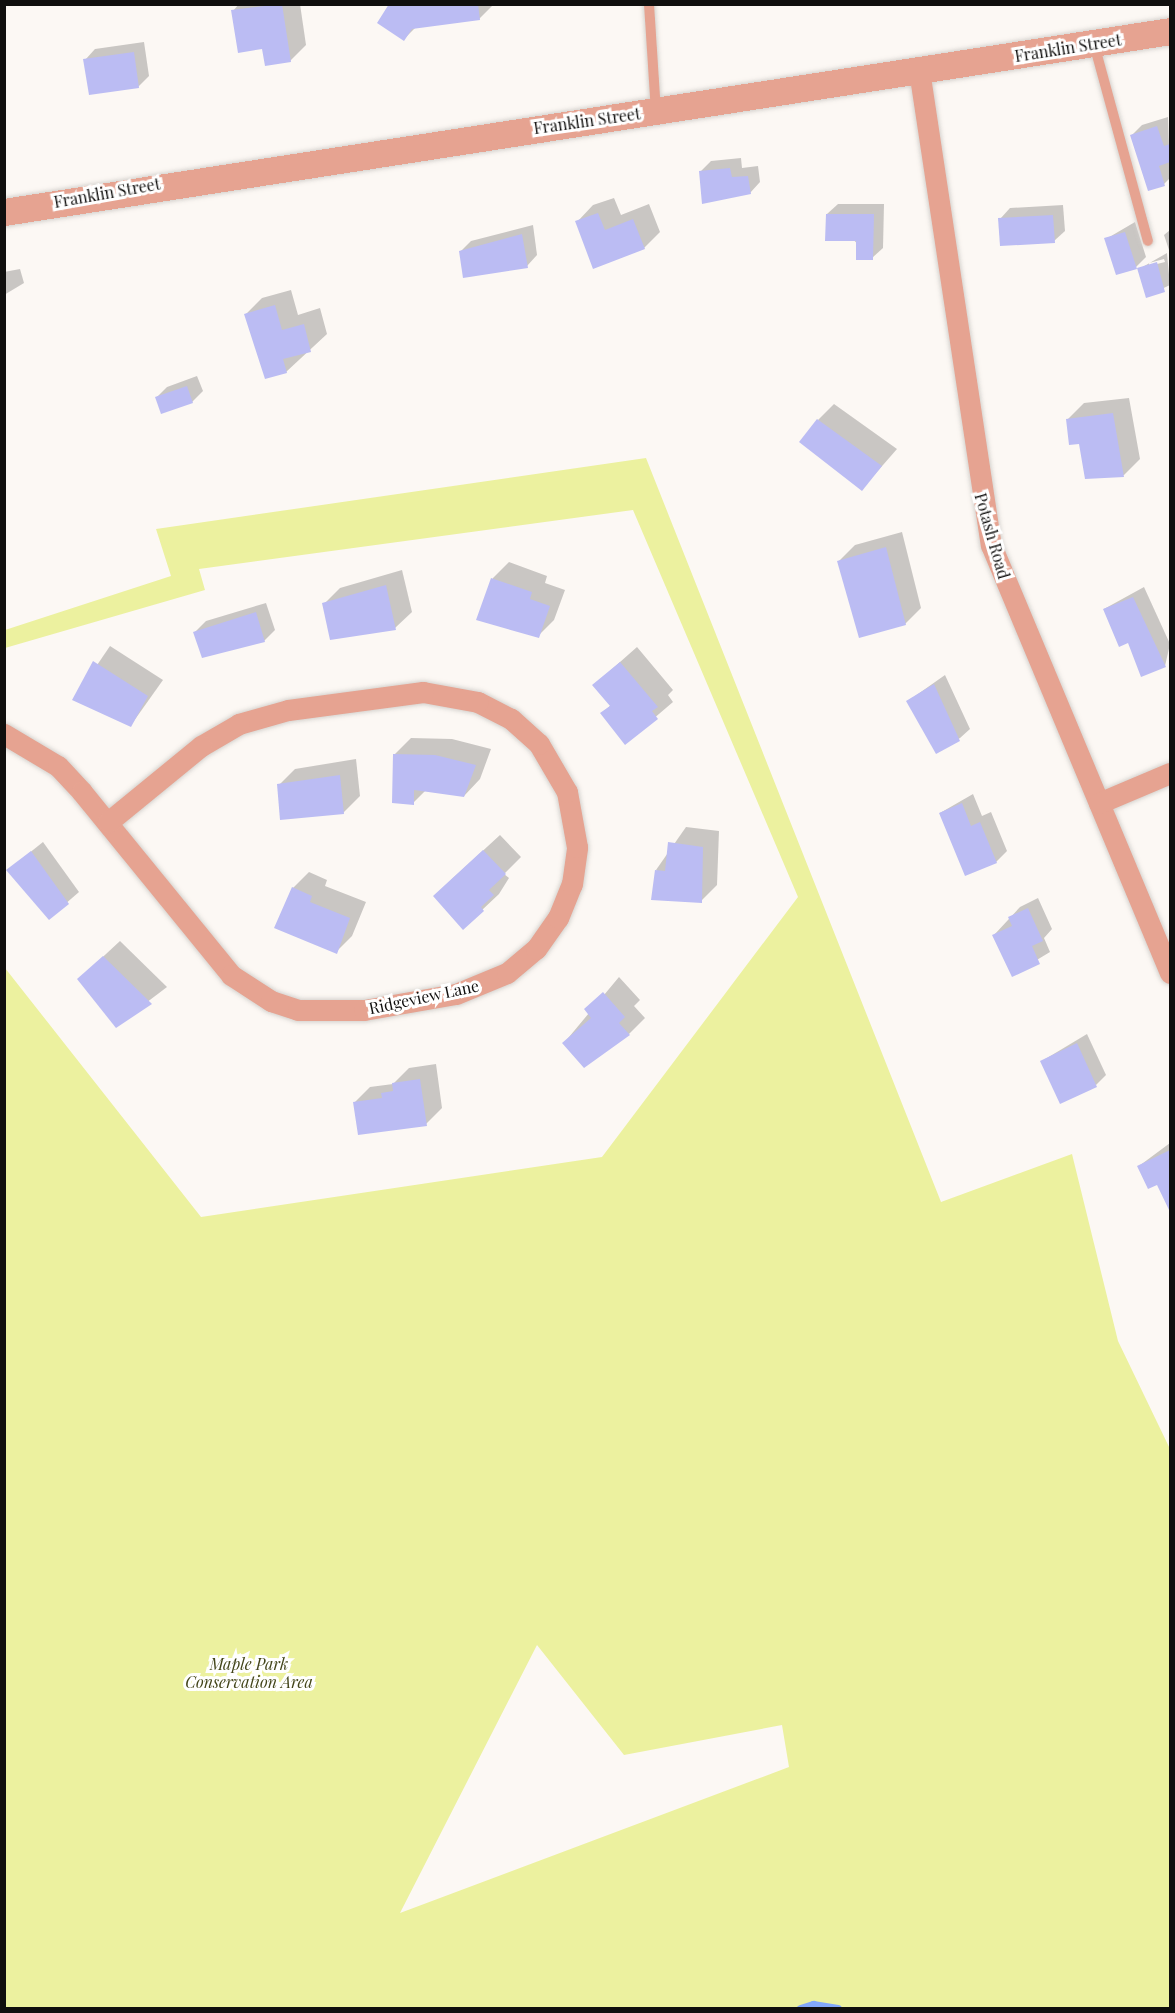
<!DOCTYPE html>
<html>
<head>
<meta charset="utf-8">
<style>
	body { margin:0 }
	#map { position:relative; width:1175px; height:2013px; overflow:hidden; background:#fcf8f4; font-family:"Playfair Display",serif }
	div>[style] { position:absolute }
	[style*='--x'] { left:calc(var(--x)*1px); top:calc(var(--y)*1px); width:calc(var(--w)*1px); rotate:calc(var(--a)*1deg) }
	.green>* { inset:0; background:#ecf19f }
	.shadow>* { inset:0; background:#0003 }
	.stream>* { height:7px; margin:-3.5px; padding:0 3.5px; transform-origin:3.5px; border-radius:3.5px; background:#83a8fb }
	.building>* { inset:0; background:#bbbcf3 }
	.roads { filter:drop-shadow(0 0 2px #d6d3cf) drop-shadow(0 0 2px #d6d3cf) }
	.service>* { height:10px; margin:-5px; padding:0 5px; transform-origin:5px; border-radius:5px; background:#e6a391 }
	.minor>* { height:21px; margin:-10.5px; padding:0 10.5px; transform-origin:10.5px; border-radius:10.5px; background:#e6a391 }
	.tertiary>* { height:27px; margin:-13.5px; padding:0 13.5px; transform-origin:13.5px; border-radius:13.5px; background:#e6a391 }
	span { translate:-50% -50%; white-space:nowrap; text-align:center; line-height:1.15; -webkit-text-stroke:6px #fff; paint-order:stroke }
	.street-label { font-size:16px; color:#100f0e }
	.park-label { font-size:16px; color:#43451a; font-style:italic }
	.frame { position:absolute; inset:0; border:6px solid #100f0e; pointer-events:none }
</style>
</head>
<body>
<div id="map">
	<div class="green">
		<i style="clip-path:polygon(evenodd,646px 458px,941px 1202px,1072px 1154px,1118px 1341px,1170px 1449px,1170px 2008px,5px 2008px,5px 968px,201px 1217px,602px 1157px,798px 897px,633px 510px,199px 569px,205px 590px,5px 648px,5px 630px,171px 576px,156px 529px,646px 458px,537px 1645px,624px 1755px,782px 1725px,789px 1767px,400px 1913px,537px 1645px)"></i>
	</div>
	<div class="shadow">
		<i style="clip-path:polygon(239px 4px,300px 4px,306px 45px,290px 61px,264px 48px,233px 11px)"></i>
		<i style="clip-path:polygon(391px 4px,494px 4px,479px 19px,416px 27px,404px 39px)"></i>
		<i style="clip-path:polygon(144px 42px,149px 76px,138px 87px,85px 60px,95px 49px)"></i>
		<i style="clip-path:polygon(1168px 117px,1170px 178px,1164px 184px,1131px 136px,1142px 125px)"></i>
		<i style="clip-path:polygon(741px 158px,742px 168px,758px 166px,760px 182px,750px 193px,700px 172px,711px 161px)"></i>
		<i style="clip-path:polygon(614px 198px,621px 215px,649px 204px,660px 232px,644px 248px,577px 222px,593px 205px)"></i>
		<i style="clip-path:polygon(838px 204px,884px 204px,883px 248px,872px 258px,827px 214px)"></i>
		<i style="clip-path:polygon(1063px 205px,1065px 231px,1054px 241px,1000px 219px,1010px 208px)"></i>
		<i style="clip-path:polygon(1135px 222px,1146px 257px,1136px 267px,1106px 239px)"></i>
		<i style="clip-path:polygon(533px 225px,537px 255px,527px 266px,460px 252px,471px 241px)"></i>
		<i style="clip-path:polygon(1170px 230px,1170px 249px,1169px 250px,1164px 235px)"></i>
		<i style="clip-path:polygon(evenodd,1167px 253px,1170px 285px,1147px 296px,1139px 269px,1167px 253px,1164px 259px,1165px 262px,1149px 266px,1149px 263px,1164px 259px)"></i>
		<i style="clip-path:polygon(20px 269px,24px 283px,4px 295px,4px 272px)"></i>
		<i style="clip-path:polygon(291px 290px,298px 315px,320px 308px,327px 334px,286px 372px,246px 314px,262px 298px)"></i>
		<i style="clip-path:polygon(197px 376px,203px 391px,192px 402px,157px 397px,167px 387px)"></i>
		<i style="clip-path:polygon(1129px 398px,1140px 459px,1124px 475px,1086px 478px,1081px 442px,1068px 419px,1084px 403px)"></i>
		<i style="clip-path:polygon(834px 404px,897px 449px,862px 489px,818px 420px)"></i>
		<i style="clip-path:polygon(902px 532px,921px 608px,905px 624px,839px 561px,855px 545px)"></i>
		<i style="clip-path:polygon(509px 562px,547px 576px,545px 583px,565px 590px,554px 620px,538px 636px,478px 619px,493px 578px)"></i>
		<i style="clip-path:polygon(402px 570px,412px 612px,395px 628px,324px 604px,340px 588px)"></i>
		<i style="clip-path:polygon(1144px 587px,1170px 644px,1165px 666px,1129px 641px,1104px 609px)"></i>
		<i style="clip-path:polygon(266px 603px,275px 630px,264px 641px,195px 632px,206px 621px)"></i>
		<i style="clip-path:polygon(110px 646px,163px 680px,131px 725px,74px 699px)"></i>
		<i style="clip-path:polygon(637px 647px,673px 690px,668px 695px,673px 702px,625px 743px,602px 713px,611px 705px,594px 685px)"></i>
		<i style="clip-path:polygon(945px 675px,970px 729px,960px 738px,944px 716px,960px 738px,937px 752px,908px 701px)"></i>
		<i style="clip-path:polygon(411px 738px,452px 739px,491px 749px,480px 779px,464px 796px,426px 790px,413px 803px,394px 755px)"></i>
		<i style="clip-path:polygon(356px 759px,360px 796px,343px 813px,279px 785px,295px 769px)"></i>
		<i style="clip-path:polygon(973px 794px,982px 816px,991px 812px,1007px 851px,996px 862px,940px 813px)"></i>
		<i style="clip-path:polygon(686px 827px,719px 831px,717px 885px,701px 901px,656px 870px)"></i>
		<i style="clip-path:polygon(500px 835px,521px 857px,504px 874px,509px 878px,499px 894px,463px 928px,451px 880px)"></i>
		<i style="clip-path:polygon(43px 842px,79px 892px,49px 918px,8px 870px)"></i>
		<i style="clip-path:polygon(309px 872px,327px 880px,325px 886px,366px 902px,352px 936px,336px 952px,293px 888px)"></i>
		<i style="clip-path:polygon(1038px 898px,1052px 929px,1044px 938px,1050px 952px,1012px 975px,994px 935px,1020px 907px)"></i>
		<i style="clip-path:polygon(120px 941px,167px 987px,117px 1025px,79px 979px)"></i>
		<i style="clip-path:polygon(619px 977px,640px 1000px,634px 1006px,645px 1018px,629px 1034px,564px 1043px)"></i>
		<i style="clip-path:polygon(1087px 1034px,1106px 1075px,1096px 1085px,1042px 1061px)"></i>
		<i style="clip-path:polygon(436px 1064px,442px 1108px,426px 1124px,354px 1103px,370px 1087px,393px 1084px,409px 1068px)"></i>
		<i style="clip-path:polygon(1170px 1143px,1170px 1209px,1158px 1183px,1139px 1166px)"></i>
	</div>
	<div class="stream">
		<i style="--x:800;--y:2008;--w:14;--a:-17"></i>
		<i style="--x:813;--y:2004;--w:25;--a:9"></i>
	</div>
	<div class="building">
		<i style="clip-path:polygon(282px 4px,291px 62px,265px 66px,262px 49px,238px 53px,231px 10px)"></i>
		<i style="clip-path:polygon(389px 4px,478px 4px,480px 20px,412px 29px,404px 41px,377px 23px)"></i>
		<i style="clip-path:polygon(134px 52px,139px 88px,89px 95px,83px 59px)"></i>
		<i style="clip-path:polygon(1157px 126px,1164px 146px,1170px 144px,1170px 162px,1159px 166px,1165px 186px,1148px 191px,1130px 135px)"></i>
		<i style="clip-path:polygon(730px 168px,732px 177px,748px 176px,751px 194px,702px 204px,699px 171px)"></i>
		<i style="clip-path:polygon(598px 213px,605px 230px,633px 219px,645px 249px,593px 269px,575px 221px)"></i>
		<i style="clip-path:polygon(826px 214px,874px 214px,873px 260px,856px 260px,856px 241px,825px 241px)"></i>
		<i style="clip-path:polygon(1053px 215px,1055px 243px,1000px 246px,998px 218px)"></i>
		<i style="clip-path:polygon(1125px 232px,1137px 269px,1116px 275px,1104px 238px)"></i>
		<i style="clip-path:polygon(522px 234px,528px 268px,463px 278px,459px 251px)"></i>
		<i style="clip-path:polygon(1157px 262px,1165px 292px,1146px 298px,1137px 268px)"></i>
		<i style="clip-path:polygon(275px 305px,282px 330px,304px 324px,311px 352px,283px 359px,287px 373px,265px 379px,244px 314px)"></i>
		<i style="clip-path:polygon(187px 386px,193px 403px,161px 414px,155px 397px)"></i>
		<i style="clip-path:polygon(1113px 413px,1124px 477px,1085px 479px,1079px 444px,1069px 445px,1066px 419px)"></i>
		<i style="clip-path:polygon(817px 419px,882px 466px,862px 491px,799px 442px)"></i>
		<i style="clip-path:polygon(886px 547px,906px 625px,859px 638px,837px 561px)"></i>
		<i style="clip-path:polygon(491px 578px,532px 592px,530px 599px,550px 606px,539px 638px,476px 620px)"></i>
		<i style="clip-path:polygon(386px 585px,396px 630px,330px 640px,322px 603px)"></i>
		<i style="clip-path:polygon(1133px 597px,1166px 667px,1141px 677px,1128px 643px,1119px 647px,1103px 609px)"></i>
		<i style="clip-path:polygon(256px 612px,265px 642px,202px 658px,193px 632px)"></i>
		<i style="clip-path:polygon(93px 661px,148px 696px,131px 727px,72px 700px)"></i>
		<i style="clip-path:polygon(620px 662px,658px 707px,652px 711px,658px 719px,625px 745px,600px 713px,610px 706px,592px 685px)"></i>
		<i style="clip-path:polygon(934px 684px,960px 741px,936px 754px,906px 701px)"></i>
		<i style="clip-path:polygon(393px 754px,435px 755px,476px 765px,464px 797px,414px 790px,414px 805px,392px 803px)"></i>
		<i style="clip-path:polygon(340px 775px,344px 814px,280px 820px,277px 784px)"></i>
		<i style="clip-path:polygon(962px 803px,971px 826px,980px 822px,997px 863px,965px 876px,939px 813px)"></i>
		<i style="clip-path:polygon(668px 842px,703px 847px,702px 903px,651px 900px,655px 870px,665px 871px)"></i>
		<i style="clip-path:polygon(483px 850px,506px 874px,489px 890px,494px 895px,481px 907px,484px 911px,463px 930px,433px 896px)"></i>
		<i style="clip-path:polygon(31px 851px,69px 904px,49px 920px,6px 870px)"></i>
		<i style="clip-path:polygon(292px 887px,312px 896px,310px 902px,350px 918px,337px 954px,274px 928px)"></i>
		<i style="clip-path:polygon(1028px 908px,1043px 941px,1032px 946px,1040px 964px,1012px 977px,992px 935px,1012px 926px,1008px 917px)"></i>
		<i style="clip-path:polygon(103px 956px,152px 1004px,116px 1028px,77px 979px)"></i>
		<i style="clip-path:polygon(603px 992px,625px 1017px,619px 1023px,630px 1035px,584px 1068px,562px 1043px,591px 1018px,584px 1009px)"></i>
		<i style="clip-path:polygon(1077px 1043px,1097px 1087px,1060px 1104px,1040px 1061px)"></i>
		<i style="clip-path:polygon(420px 1079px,427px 1126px,358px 1135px,353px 1102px,382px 1098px,381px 1093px,393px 1091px,392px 1083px)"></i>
		<i style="clip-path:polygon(1170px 1150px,1170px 1212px,1157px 1185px,1148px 1189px,1137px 1166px)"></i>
	</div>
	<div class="roads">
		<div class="service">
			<i style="--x:649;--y:4;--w:108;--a:86.3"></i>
			<i style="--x:1094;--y:44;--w:204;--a:74.7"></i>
		</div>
		<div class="minor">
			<i style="--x:919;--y:70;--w:480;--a:81.4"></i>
			<i style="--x:991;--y:545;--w:464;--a:67.3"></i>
			<i style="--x:4;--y:734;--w:63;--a:30.7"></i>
			<i style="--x:58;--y:766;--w:35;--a:47"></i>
			<i style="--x:82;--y:792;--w:236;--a:50.8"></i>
			<i style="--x:231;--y:975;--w:48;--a:33"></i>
			<i style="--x:271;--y:1001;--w:28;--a:18"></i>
			<i style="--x:298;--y:1010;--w:66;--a:0"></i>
			<i style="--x:364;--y:1010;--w:93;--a:-9.9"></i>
			<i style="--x:456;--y:994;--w:55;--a:-22.4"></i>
			<i style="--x:507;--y:973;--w:38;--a:-40"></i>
			<i style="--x:536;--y:949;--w:38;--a:-55"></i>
			<i style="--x:558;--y:918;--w:37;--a:-68"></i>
			<i style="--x:572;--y:884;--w:37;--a:-82"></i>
			<i style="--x:577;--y:847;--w:56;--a:-100.3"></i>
			<i style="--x:567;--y:792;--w:56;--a:-120.3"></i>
			<i style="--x:539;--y:744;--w:38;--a:-138"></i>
			<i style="--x:511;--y:719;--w:37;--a:-153"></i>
			<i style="--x:478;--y:702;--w:56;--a:-169.7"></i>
			<i style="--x:423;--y:692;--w:136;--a:172.4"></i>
			<i style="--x:288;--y:710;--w:51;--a:164.1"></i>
			<i style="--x:239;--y:724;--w:44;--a:149.9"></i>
			<i style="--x:201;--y:746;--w:120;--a:140.7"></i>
			<i style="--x:1099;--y:803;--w:77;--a:-22.9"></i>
		</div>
		<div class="tertiary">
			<i style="--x:4;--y:212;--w:1180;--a:-8.82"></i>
		</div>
	</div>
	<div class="street-label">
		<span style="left:1068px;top:48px;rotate:-9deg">Franklin Street</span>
		<span style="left:587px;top:121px;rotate:-8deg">Franklin Street</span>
		<span style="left:107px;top:193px;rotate:-10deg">Franklin Street</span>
		<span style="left:992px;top:536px;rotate:74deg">Potash Road</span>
		<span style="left:424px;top:997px;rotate:-12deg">Ridgeview Lane</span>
	</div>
	<div class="park-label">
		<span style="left:249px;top:1673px">Maple Park<br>Conservation Area</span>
	</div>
	<div class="frame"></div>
</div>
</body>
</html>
